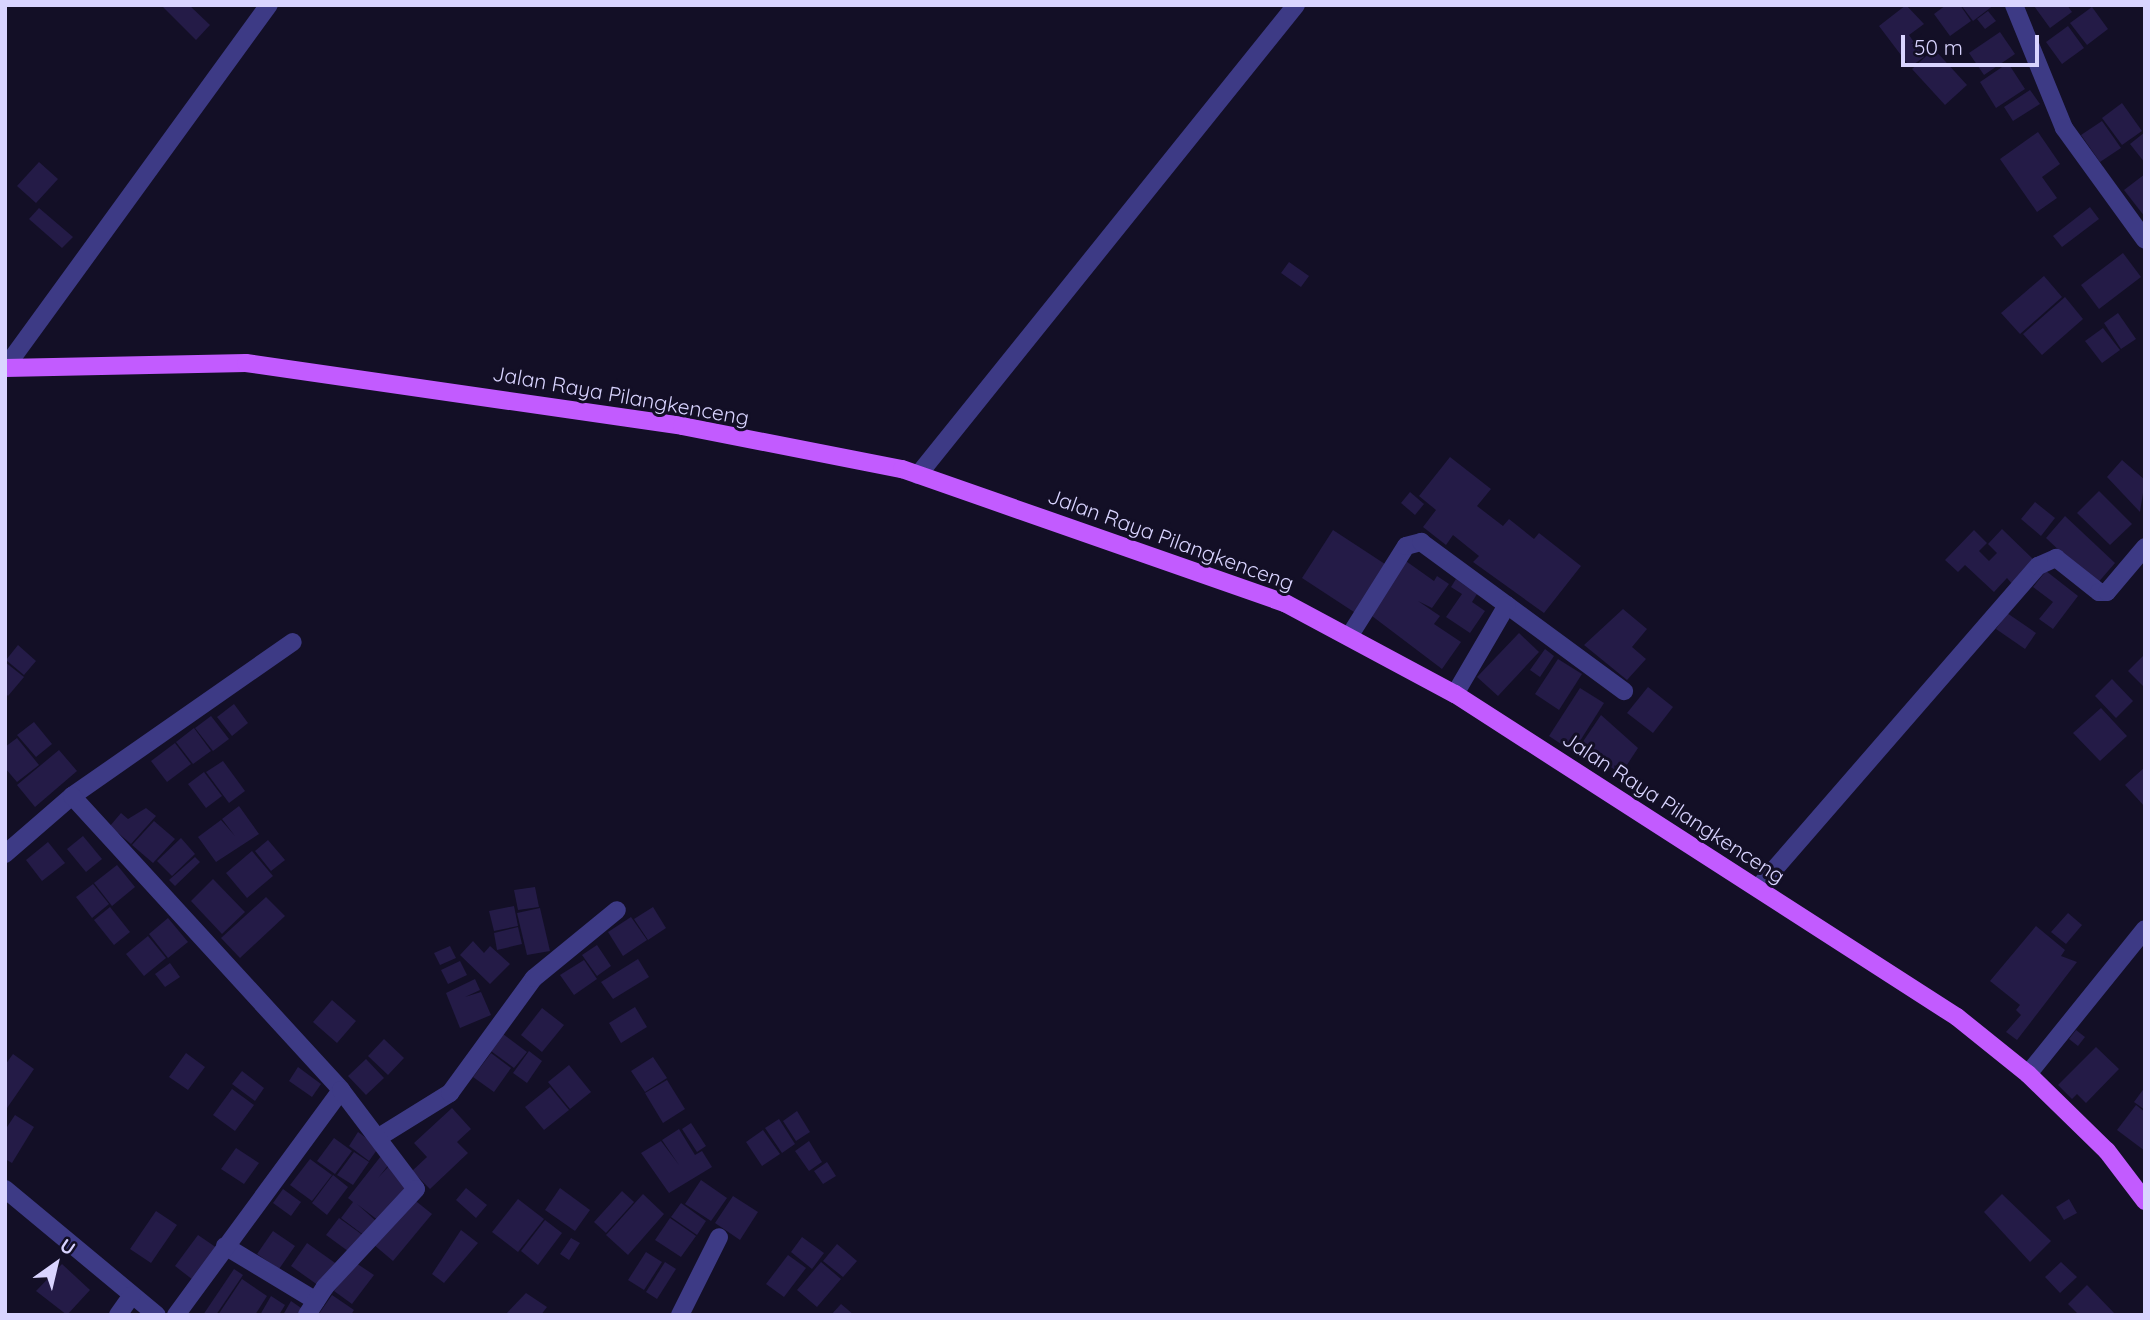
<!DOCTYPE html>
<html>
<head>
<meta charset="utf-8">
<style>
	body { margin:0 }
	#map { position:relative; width:2150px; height:1320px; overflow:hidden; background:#130f26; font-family:Quicksand,sans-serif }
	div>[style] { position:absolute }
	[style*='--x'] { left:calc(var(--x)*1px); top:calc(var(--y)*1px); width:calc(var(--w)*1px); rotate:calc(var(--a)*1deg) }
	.building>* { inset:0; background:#241b47 }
	.minor>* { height:18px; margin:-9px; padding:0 9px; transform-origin:9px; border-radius:9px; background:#3d3a85 }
	.major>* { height:18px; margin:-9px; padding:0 9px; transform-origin:9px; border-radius:9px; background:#c25bff }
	span { translate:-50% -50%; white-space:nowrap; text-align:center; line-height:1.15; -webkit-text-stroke:6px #130f26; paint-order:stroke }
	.street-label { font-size:21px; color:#d9d4ff }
	.frame { position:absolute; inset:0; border:7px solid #d9d4ff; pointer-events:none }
	.north { position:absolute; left:21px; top:1229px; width:70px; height:70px; -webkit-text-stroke:5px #130f26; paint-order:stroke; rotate:34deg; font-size:19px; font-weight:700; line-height:28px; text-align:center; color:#d9d4ff }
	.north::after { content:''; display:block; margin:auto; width:24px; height:32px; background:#d9d4ff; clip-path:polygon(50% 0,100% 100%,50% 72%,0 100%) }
	.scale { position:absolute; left:1901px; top:35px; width:138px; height:32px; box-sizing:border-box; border:4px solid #d9d4ff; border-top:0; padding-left:9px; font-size:21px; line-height:24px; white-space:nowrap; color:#d9d4ff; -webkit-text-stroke:5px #130f26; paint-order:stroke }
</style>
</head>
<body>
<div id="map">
	<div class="building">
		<i style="clip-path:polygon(161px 5px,189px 5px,210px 25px,196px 40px)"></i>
		<i style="clip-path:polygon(1906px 5px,1924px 24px,1909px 35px,1924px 57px,1910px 67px,1879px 26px)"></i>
		<i style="clip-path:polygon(1946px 5px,1960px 5px,1971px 21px,1950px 36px,1934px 14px)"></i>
		<i style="clip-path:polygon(1961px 5px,1994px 5px,1973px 21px)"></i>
		<i style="clip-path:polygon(2067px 5px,2072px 12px,2050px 28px,2034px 6px)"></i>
		<i style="clip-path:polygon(2092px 7px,2108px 29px,2087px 45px,2070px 23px)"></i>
		<i style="clip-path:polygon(1988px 11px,1996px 21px,1985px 29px,1977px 19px)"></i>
		<i style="clip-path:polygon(2068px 26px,2084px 48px,2062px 64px,2046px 42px)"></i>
		<i style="clip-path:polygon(2000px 32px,2015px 54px,1984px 75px,1969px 53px)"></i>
		<i style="clip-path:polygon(1934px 49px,1967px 85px,1945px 105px,1912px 69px)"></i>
		<i style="clip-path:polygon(2008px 63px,2025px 89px,1996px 108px,1980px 82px)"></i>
		<i style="clip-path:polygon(2030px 90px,2040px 104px,2013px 121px,2004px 107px)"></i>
		<i style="clip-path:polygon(2122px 103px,2142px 131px,2122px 145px,2102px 118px)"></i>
		<i style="clip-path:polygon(2102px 121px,2121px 148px,2100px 162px,2081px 135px)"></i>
		<i style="clip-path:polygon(2038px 132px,2060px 164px,2042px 177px,2057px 198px,2037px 212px,2000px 159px)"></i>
		<i style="clip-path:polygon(2145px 132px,2145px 163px,2130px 144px)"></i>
		<i style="clip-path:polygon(39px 162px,58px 179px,36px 203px,17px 186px)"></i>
		<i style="clip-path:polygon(2145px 174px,2145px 217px,2124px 190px)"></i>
		<i style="clip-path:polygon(2090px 207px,2099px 219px,2062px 247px,2053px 236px)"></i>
		<i style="clip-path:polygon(39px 208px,73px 237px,62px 248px,29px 219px)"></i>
		<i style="clip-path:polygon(2123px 253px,2141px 277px,2099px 309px,2081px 285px)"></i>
		<i style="clip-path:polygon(1289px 262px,1309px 276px,1301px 287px,1281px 273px)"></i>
		<i style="clip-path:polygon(2044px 276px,2062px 297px,2020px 334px,2001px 313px)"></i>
		<i style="clip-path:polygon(2065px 297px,2083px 319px,2042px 355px,2023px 334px)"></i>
		<i style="clip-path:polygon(2118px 313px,2136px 339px,2121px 349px,2104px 323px)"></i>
		<i style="clip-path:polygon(2103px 328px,2120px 350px,2102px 363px,2085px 341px)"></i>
		<i style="clip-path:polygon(1450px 457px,1491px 489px,1477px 506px,1503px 526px,1509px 519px,1534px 539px,1539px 533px,1581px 566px,1544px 613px,1473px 562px,1479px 556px,1453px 535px,1446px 545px,1423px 527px,1436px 510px,1419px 496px)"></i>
		<i style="clip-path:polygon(2122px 460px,2145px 480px,2140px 512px,2107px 477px)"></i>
		<i style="clip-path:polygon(2099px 491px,2132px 524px,2110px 545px,2077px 513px)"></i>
		<i style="clip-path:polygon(1410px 492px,1424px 504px,1415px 515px,1401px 503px)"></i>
		<i style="clip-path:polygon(2035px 502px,2055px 518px,2041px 536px,2021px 519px)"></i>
		<i style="clip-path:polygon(2065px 516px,2115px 563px,2096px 585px,2046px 538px)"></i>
		<i style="clip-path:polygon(2002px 529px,2036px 562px,2013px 585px,2007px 578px,1994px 592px,1965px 565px,1958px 572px,1945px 560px,1974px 530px,1987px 543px,1979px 551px,1989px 561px,1997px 553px,1988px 544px)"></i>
		<i style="clip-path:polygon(1333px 530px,1388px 566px,1357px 614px,1302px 578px)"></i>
		<i style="clip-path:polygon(1403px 559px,1434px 581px,1437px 576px,1449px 584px,1432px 608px,1418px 601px,1440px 616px,1434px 624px,1461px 642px,1442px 669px,1368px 613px)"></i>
		<i style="clip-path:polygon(2046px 571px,2078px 596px,2053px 629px,2039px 619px,2053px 602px,2033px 587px)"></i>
		<i style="clip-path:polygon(1456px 579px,1477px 594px,1472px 602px,1485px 611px,1470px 633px,1446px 617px,1462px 594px,1451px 587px)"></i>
		<i style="clip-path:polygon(1623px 609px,1647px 629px,1632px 647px,1646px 659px,1627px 680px,1584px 645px)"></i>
		<i style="clip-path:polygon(2007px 613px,2036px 633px,2025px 649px,1996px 629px)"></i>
		<i style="clip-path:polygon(1519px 633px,1539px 652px,1498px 696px,1477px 677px)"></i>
		<i style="clip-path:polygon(18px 645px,36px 661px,24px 675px,6px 660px)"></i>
		<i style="clip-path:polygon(1545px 649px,1554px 656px,1540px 677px,1530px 670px)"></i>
		<i style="clip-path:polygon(2145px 654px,2145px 688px,2128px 671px)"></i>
		<i style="clip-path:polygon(1558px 659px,1582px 674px,1559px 710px,1535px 694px)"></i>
		<i style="clip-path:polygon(5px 662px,24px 677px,8px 696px,5px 693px)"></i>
		<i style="clip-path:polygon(2112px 679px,2133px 701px,2116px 718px,2095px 696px)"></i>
		<i style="clip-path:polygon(1648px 687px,1673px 707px,1653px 733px,1627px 713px)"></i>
		<i style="clip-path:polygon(1580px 688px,1604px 703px,1573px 752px,1549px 736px)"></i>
		<i style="clip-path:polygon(234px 704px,248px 723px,232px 736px,217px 717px)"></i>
		<i style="clip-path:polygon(2101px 708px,2127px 736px,2100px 761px,2073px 733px)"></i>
		<i style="clip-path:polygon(1601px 715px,1638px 748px,1621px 774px,1580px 746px)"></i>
		<i style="clip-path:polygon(211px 716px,229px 739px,213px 751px,195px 728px)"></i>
		<i style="clip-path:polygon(34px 722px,52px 744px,36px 757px,17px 735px)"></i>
		<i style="clip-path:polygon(194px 728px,211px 751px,193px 764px,176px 742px)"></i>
		<i style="clip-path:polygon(17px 738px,39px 765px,17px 782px,5px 768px,5px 747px)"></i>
		<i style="clip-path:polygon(175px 743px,191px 764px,167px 782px,151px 761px)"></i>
		<i style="clip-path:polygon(59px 750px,77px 771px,35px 807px,17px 785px)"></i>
		<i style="clip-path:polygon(223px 761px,245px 791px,229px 803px,206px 772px)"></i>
		<i style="clip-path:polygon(2145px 767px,2145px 807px,2125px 785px)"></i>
		<i style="clip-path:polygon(204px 772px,222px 796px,206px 808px,188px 784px)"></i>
		<i style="clip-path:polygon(239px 806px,259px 834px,216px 862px,198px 837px,221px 820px,235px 836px,222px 819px)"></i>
		<i style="clip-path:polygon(146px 808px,156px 816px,131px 844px,110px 826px,121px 813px,128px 819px)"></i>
		<i style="clip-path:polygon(154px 821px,175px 839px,153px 863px,132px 845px)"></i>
		<i style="clip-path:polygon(83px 836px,102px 859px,86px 872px,67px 849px)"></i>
		<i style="clip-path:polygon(181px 838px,195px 854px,172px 876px,157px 861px)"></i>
		<i style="clip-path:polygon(268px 840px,285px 860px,271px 871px,255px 851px)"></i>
		<i style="clip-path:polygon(48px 842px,65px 863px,42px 881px,26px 860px)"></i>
		<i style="clip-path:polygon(252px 851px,273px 876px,247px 898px,226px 873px)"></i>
		<i style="clip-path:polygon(195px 857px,200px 862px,175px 886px,169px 880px)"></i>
		<i style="clip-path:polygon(117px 865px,135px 887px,112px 906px,94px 883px)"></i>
		<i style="clip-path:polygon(213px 879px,245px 912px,222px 934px,191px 901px)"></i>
		<i style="clip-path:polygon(93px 884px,109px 904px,92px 918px,76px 897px)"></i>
		<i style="clip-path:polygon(535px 887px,539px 907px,518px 910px,514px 890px)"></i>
		<i style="clip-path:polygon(266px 897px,285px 916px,240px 958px,221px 938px)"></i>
		<i style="clip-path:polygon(514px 906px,518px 926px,494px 931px,489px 911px)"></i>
		<i style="clip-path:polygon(110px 907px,130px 932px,114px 945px,94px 920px)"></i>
		<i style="clip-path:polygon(653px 907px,666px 928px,648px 940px,634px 919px)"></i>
		<i style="clip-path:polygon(540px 908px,550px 951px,527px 955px,517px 913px)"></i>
		<i style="clip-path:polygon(2068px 913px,2082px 925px,2066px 944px,2051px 932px)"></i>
		<i style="clip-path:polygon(631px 917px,647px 940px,623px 956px,608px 932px)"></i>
		<i style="clip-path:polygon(168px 918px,188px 942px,168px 958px,149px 934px)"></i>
		<i style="clip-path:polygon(2036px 926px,2065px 950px,2061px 956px,2077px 962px,2017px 1040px,2006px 1032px,2021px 1015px,2016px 1010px,2020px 1005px,1990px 981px)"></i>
		<i style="clip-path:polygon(518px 927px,522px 944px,497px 950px,494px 933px)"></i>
		<i style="clip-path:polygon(148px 936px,166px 958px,144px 976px,126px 954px)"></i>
		<i style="clip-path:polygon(473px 941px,484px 953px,490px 946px,510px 964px,490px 984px,460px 955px)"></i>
		<i style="clip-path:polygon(597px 945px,611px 966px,597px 976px,582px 955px)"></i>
		<i style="clip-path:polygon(450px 946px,456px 958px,440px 965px,434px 953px)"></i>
		<i style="clip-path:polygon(638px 959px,649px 977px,613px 999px,601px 982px)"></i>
		<i style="clip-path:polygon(584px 960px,597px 979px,574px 995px,560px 975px)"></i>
		<i style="clip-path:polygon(460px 961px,467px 975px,448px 984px,441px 970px)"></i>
		<i style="clip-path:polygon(170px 963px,180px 977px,165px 987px,155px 974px)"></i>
		<i style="clip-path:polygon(475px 979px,480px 990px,465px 997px,481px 992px,491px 1015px,460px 1028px,446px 993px)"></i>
		<i style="clip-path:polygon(332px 1000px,356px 1021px,337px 1043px,313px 1022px)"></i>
		<i style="clip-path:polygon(635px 1007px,647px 1027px,621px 1043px,609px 1023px)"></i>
		<i style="clip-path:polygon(542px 1008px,564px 1025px,542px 1052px,521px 1035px)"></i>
		<i style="clip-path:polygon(2076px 1030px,2085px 1037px,2078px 1046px,2069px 1039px)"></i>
		<i style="clip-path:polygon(503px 1034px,527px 1052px,514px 1068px,491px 1051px)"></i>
		<i style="clip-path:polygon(384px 1039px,404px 1058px,388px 1075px,368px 1056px)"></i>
		<i style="clip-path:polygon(2096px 1047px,2119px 1069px,2086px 1103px,2077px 1094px,2072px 1099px,2058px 1085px)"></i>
		<i style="clip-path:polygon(529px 1051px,542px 1061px,527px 1083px,513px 1073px)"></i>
		<i style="clip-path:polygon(186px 1053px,205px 1067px,188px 1090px,169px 1077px)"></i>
		<i style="clip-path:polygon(491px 1053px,511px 1068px,494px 1092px,473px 1077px)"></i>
		<i style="clip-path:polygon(13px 1054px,34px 1069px,5px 1111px,5px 1065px)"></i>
		<i style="clip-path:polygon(653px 1057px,667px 1078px,645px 1092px,631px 1071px)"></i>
		<i style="clip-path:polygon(366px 1059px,384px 1078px,366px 1095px,348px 1076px)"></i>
		<i style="clip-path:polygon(569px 1065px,591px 1092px,570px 1109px,548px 1082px)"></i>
		<i style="clip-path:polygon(298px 1067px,321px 1084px,312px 1097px,289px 1081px)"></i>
		<i style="clip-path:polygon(242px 1071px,264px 1088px,255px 1101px,232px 1084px)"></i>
		<i style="clip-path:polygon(667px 1080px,685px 1109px,663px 1123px,645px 1093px)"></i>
		<i style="clip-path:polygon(550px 1087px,569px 1110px,544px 1130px,525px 1107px)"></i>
		<i style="clip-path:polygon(2145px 1087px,2145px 1110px,2134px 1102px)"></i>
		<i style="clip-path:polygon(232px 1089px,254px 1105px,235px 1131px,213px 1115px)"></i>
		<i style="clip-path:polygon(2136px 1105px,2145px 1112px,2145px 1151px,2117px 1130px)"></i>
		<i style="clip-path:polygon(452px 1108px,471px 1129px,457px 1142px,468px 1153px,430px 1189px,412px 1171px,427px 1157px,414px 1143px)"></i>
		<i style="clip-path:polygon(797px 1111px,810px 1132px,796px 1141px,783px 1121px)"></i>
		<i style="clip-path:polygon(15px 1115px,34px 1127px,12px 1163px,5px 1159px,5px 1130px)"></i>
		<i style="clip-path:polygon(779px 1119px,795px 1144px,782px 1153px,765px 1128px)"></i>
		<i style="clip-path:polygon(691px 1123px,706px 1146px,697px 1152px,682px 1129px)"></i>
		<i style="clip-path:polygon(679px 1129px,695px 1155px,702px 1151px,712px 1167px,669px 1193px,641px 1153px,661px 1141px,679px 1165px,662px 1140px)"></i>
		<i style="clip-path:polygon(763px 1130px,780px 1154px,762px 1166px,746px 1142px)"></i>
		<i style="clip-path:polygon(358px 1132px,379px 1147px,369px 1161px,349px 1146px)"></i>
		<i style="clip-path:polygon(334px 1138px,352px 1151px,335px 1174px,317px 1161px)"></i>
		<i style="clip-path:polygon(809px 1141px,822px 1162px,809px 1171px,795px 1151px)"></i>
		<i style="clip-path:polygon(236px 1148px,259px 1163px,244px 1184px,221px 1169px)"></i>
		<i style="clip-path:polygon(354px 1152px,369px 1162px,353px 1185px,337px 1175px)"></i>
		<i style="clip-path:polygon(381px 1156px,390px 1163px,378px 1178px,389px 1166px,415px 1187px,379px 1221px,357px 1204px,376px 1221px,365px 1236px,341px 1218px,353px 1202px,348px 1198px)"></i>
		<i style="clip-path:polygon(310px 1159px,332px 1175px,312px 1201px,290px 1185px)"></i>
		<i style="clip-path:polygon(827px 1162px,836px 1176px,823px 1184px,814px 1171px)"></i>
		<i style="clip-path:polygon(333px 1175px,348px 1187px,327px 1215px,312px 1203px)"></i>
		<i style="clip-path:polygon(701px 1180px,727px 1198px,711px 1221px,685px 1204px)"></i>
		<i style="clip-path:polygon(466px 1188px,487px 1205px,476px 1218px,456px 1200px)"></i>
		<i style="clip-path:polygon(560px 1188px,590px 1210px,575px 1231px,545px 1210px)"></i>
		<i style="clip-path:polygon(283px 1189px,301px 1202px,291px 1216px,273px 1203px)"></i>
		<i style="clip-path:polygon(622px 1191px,634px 1202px,606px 1233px,594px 1222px)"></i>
		<i style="clip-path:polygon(643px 1194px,664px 1214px,628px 1255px,606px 1235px)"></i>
		<i style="clip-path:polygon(2002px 1194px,2051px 1241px,2030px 1262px,1984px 1212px)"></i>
		<i style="clip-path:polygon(733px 1196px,758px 1212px,740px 1240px,715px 1223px)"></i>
		<i style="clip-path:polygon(412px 1198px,432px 1214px,393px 1261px,373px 1244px)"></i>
		<i style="clip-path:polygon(518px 1199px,544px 1219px,518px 1252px,492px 1232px)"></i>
		<i style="clip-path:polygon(2069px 1199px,2077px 1213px,2064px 1220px,2056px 1207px)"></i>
		<i style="clip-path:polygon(681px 1203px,706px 1221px,697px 1235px,671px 1217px)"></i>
		<i style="clip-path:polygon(156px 1211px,177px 1225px,151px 1263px,130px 1249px)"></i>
		<i style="clip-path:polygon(339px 1218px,364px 1236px,352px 1254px,326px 1235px)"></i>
		<i style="clip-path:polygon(670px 1218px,696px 1236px,681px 1257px,655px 1240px)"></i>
		<i style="clip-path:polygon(545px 1220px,562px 1233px,538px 1265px,521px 1251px)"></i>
		<i style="clip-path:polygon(461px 1230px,478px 1243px,444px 1283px,432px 1274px)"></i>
		<i style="clip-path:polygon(273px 1231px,295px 1246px,279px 1269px,257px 1254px)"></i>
		<i style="clip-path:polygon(198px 1235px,217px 1248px,193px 1280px,175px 1266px)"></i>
		<i style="clip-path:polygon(802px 1237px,824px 1253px,812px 1269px,791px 1252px)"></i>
		<i style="clip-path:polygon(571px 1238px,580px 1243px,569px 1260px,560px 1254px)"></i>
		<i style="clip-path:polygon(307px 1243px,338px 1265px,322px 1288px,291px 1266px)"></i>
		<i style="clip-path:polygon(837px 1244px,857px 1261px,843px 1277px,823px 1261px)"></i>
		<i style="clip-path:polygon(646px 1252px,662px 1262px,644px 1290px,628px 1280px)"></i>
		<i style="clip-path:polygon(788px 1255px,806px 1268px,784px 1297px,766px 1284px)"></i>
		<i style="clip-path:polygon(665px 1262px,676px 1269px,657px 1299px,646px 1292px)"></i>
		<i style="clip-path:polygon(821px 1262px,841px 1279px,817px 1307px,797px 1290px)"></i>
		<i style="clip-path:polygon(2061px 1262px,2077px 1277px,2060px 1293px,2045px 1277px)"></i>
		<i style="clip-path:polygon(356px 1263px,374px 1275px,352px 1304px,334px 1291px)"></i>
		<i style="clip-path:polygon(62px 1264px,90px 1290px,67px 1315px,36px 1291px)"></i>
		<i style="clip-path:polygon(234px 1269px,243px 1275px,216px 1315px,203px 1315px)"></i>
		<i style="clip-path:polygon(242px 1279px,267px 1296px,255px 1315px,218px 1315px)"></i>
		<i style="clip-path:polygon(2087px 1285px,2116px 1315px,2079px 1315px,2068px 1304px)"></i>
		<i style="clip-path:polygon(526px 1293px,547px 1307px,541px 1315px,505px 1315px)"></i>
		<i style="clip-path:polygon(332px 1295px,354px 1310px,351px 1315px,318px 1315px)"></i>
		<i style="clip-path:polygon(271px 1296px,285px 1305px,279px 1315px,260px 1315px)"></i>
		<i style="clip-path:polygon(291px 1301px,304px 1310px,300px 1315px,283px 1315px)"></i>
		<i style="clip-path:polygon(841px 1304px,854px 1315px,831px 1315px)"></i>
	</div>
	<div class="minor">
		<i style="--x:2014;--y:5;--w:133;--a:67.9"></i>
		<i style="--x:2064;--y:128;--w:138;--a:54.1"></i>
		<i style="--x:5;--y:368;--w:449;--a:-54"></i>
		<i style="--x:918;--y:475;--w:603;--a:-51.19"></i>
		<i style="--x:1350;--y:635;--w:105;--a:-57.8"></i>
		<i style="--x:1406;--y:546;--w:16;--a:-15"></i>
		<i style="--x:1421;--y:542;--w:252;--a:36.3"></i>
		<i style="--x:1455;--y:694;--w:103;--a:-59.7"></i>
		<i style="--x:72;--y:796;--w:269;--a:-34.9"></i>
		<i style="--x:5;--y:854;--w:89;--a:-40.9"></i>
		<i style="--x:72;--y:796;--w:398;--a:47.5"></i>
		<i style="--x:1758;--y:888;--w:427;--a:-49"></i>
		<i style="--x:2038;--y:566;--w:20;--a:-24"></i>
		<i style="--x:2056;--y:558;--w:55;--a:38.3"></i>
		<i style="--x:2099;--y:592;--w:8;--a:0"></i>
		<i style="--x:2107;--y:592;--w:59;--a:-49.8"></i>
		<i style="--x:2028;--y:1074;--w:186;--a:-51.1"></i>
		<i style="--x:379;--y:1137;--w:84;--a:-31.8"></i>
		<i style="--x:450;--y:1093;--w:142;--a:-53.9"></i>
		<i style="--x:534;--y:978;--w:107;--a:-39.3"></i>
		<i style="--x:5;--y:1189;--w:197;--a:39.7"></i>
		<i style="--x:225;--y:1246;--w:106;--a:31.1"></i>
		<i style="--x:118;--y:1315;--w:24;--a:-55"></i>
		<i style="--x:176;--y:1315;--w:279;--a:-53.7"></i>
		<i style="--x:341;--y:1090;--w:124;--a:52.9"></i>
		<i style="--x:416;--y:1189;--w:134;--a:132.9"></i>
		<i style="--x:325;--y:1287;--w:33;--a:123"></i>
		<i style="--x:680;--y:1315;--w:87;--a:-63.4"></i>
	</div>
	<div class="major">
		<i style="--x:5;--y:368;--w:241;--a:-1.2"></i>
		<i style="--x:246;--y:363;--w:441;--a:8.2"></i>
		<i style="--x:682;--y:426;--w:224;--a:11.1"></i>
		<i style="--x:902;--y:469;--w:406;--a:19.3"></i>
		<i style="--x:1285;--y:603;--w:193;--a:28.2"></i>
		<i style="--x:1455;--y:694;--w:597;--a:32.76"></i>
		<i style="--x:1957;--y:1017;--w:91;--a:38.8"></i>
		<i style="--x:2028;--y:1074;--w:110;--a:44.3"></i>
		<i style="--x:2107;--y:1151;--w:63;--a:52.8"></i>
	</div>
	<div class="street-label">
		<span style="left:621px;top:395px;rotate:10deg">Jalan Raya Pilangkenceng</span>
		<span style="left:1171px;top:539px;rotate:20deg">Jalan Raya Pilangkenceng</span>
		<span style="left:1674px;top:807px;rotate:33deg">Jalan Raya Pilangkenceng</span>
	</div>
	<div class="frame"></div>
	<div class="north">U</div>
	<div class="scale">50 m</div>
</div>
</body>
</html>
